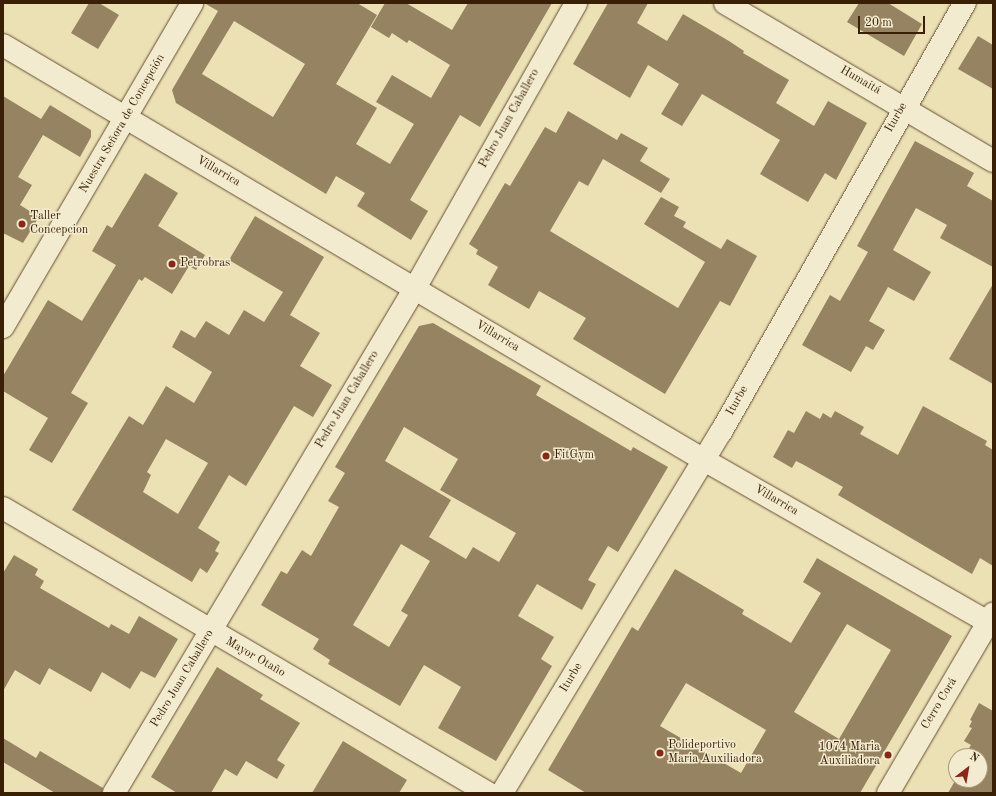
<!DOCTYPE html>
<html>
<head>
<meta charset="utf-8">
<style>
	body { margin:0 }
	#map { position:relative; width:996px; height:796px; overflow:hidden; background:#ece0b5; font-family:"Old Standard TT",serif }
	div>[style] { position:absolute }
	[style*='--x'] { left:calc(var(--x)*1px); top:calc(var(--y)*1px); width:calc(var(--w)*1px); rotate:calc(var(--a)*1deg) }
	.building>* { inset:0; background:#968361 }
	.roads { filter:drop-shadow(0 0 1px #664f32) drop-shadow(0 0 1px #664f32) }
	.minor>* { height:22px; margin:-11px; padding:0 11px; transform-origin:11px; border-radius:11px; background:#f3ebcf }
	.tertiary>* { height:22px; margin:-11px; padding:0 11px; transform-origin:11px; border-radius:11px; background:#f3ebcf }
	.dots>* { width:11px; height:11px; translate:-50% -50%; box-sizing:border-box; border:2px solid #f3ebcf; border-radius:50% }
	span { translate:-50% -50%; white-space:nowrap; text-align:center; line-height:1.15; -webkit-text-stroke:3px #f3ebcf; paint-order:stroke }
	.street-label { font-size:12px; color:#391f06 }
	.poi-label { font-size:12px; color:#391f06 }
	.left { translate:0 -50%; text-align:left }
	.right { translate:-100% -50%; text-align:right }
	.frame { position:absolute; inset:0; border:4px solid #391f06; pointer-events:none }
	.north { position:absolute; left:948px; top:748px; width:40px; height:40px; box-sizing:border-box; background:#f3ebcf; border:1px solid #a9997f; border-radius:50%; rotate:31deg; font-size:11px; font-weight:700; line-height:16px; text-align:center; color:#391f06 }
	.north::after { content:''; display:block; margin:auto; width:14px; height:18px; background:#8f2418; clip-path:polygon(50% 0,100% 100%,50% 72%,0 100%) }
	.scale { position:absolute; left:858px; top:16px; width:67px; height:18px; box-sizing:border-box; border:2px solid #391f06; border-top:0; padding-left:5px; font-size:12px; line-height:14px; white-space:nowrap; color:#391f06; -webkit-text-stroke:3px #f3ebcf; paint-order:stroke }
</style>
</head>
<body>
<div id="map">
	<div class="building">
		<i style="clip-path:polygon(89px 3px,99px 3px,119px 15px,98px 49px,71px 33px)"></i>
		<i style="clip-path:polygon(evenodd,204px 3px,357px 3px,377px 15px,336px 84px,377px 108px,356px 144px,390px 164px,414px 124px,376px 102px,392px 75px,431px 98px,450px 65px,409px 40px,407px 43px,392px 33px,389px 38px,371px 27px,385px 3px,406px 3px,452px 30px,468px 3px,552px 3px,480px 127px,460px 115px,410px 200px,428px 211px,411px 240px,357px 206px,365px 193px,336px 176px,326px 194px,176px 103px,172px 90px,218px 11px,204px 3px,234px 21px,305px 64px,273px 117px,202px 74px,234px 21px)"></i>
		<i style="clip-path:polygon(608px 3px,648px 3px,637px 23px,667px 41px,683px 14px,729px 41px,744px 51px,743px 53px,789px 80px,776px 103px,814px 126px,828px 101px,867px 123px,836px 180px,825px 173px,808px 202px,760px 174px,780px 140px,702px 94px,682px 126px,661px 114px,679px 84px,648px 65px,630px 98px,573px 64px)"></i>
		<i style="clip-path:polygon(859px 3px,888px 3px,922px 24px,904px 56px,847px 22px)"></i>
		<i style="clip-path:polygon(978px 36px,993px 45px,993px 89px,958px 69px)"></i>
		<i style="clip-path:polygon(3px 96px,41px 119px,50px 105px,91px 130px,91px 137px,80px 157px,43px 135px,18px 177px,32px 185px,20px 205px,39px 217px,23px 243px,3px 233px)"></i>
		<i style="clip-path:polygon(568px 111px,617px 140px,621px 133px,648px 148px,640px 161px,670px 179px,661px 193px,603px 159px,588px 186px,579px 181px,550px 231px,678px 308px,705px 262px,644px 224px,661px 197px,679px 207px,674px 216px,686px 222px,683px 227px,721px 249px,727px 239px,757px 256px,730px 306px,720px 301px,665px 394px,573px 339px,586px 318px,539px 291px,529px 309px,488px 285px,498px 267px,476px 254px,478px 250px,469px 244px,505px 183px,510px 186px,545px 127px,556px 133px)"></i>
		<i style="clip-path:polygon(915px 141px,974px 173px,967px 186px,993px 201px,993px 267px,940px 238px,947px 225px,916px 208px,893px 250px,931px 272px,914px 301px,888px 287px,869px 321px,885px 330px,873px 350px,866px 346px,851px 372px,802px 345px,830px 295px,840px 301px,868px 252px,857px 246px)"></i>
		<i style="clip-path:polygon(145px 173px,178px 193px,158px 226px,205px 255px,196px 270px,189px 266px,172px 294px,145px 277px,142px 281px,139px 279px,71px 393px,88px 403px,52px 463px,29px 450px,48px 418px,3px 391px,3px 376px,48px 300px,82px 321px,116px 265px,92px 251px,107px 225px,112px 228px)"></i>
		<i style="clip-path:polygon(evenodd,255px 216px,324px 257px,290px 315px,320px 333px,300px 366px,332px 385px,313px 417px,294px 406px,246px 486px,229px 475px,198px 528px,220px 542px,215px 551px,219px 553px,207px 573px,200px 568px,192px 582px,72px 510px,129px 416px,143px 425px,166px 386px,194px 403px,212px 372px,172px 347px,181px 330px,195px 338px,206px 321px,229px 335px,244px 310px,264px 322px,283px 292px,229px 260px,255px 216px,166px 439px,208px 463px,178px 514px,143px 492px,151px 475px,147px 472px,166px 439px)"></i>
		<i style="clip-path:polygon(993px 284px,993px 384px,949px 359px)"></i>
		<i style="clip-path:polygon(evenodd,433px 323px,541px 386px,536px 395px,631px 451px,633px 447px,668px 467px,618px 552px,608px 546px,588px 580px,596px 584px,582px 610px,537px 584px,518px 616px,554px 637px,541px 659px,552px 666px,496px 761px,438px 728px,461px 687px,424px 665px,400px 706px,328px 664px,330px 660px,313px 649px,319px 639px,261px 605px,281px 571px,287px 574px,302px 550px,311px 556px,339px 507px,328px 501px,345px 473px,335px 467px,419px 326px,433px 323px,404px 427px,458px 459px,440px 490px,516px 533px,499px 562px,473px 547px,466px 559px,429px 537px,451px 500px,385px 461px,404px 427px,433px 323px,401px 544px,430px 561px,401px 611px,408px 615px,389px 647px,353px 625px,401px 544px)"></i>
		<i style="clip-path:polygon(923px 406px,987px 441px,985px 445px,993px 450px,993px 566px,980px 558px,972px 574px,838px 495px,843px 487px,804px 465px,796px 461px,792px 468px,773px 457px,788px 430px,794px 433px,806px 411px,820px 419px,823px 413px,831px 418px,835px 411px,864px 427px,860px 434px,898px 455px)"></i>
		<i style="clip-path:polygon(14px 555px,38px 569px,35px 575px,44px 581px,40px 588px,109px 628px,111px 624px,129px 634px,139px 616px,178px 639px,155px 678px,141px 671px,130px 689px,102px 672px,91px 692px,49px 668px,40px 685px,15px 670px,3px 691px,3px 573px)"></i>
		<i style="clip-path:polygon(evenodd,817px 558px,952px 636px,860px 793px,586px 793px,548px 770px,632px 627px,638px 631px,675px 569px,744px 610px,742px 614px,791px 643px,821px 593px,803px 582px,817px 558px,847px 624px,891px 650px,839px 739px,794px 712px,847px 624px,817px 558px,686px 683px,766px 730px,741px 773px,660px 726px,686px 683px)"></i>
		<i style="clip-path:polygon(217px 667px,263px 695px,260px 699px,300px 723px,277px 760px,285px 765px,277px 779px,246px 761px,237px 776px,225px 769px,211px 793px,177px 793px,151px 777px)"></i>
		<i style="clip-path:polygon(979px 703px,993px 711px,993px 793px,948px 793px,956px 779px,980px 780px,980px 756px,964px 756px,971px 745px,964px 741px,972px 728px,969px 727px,972px 721px,970px 720px)"></i>
		<i style="clip-path:polygon(3px 738px,36px 758px,40px 751px,103px 788px,102px 793px,55px 793px,3px 762px)"></i>
		<i style="clip-path:polygon(343px 741px,407px 780px,399px 793px,312px 793px)"></i>
	</div>
	<div class="roads">
		<div class="minor">
			<i style="--x:725;--y:3;--w:311;--a:30.5"></i>
			<i style="--x:3;--y:45;--w:815;--a:30.63"></i>
			<i style="--x:704;--y:460;--w:333;--a:29.7"></i>
			<i style="--x:3;--y:327;--w:375;--a:-59.7"></i>
			<i style="--x:3;--y:508;--w:563;--a:30.44"></i>
			<i style="--x:114;--y:793;--w:588;--a:-59.2"></i>
			<i style="--x:415;--y:288;--w:327;--a:-60.5"></i>
			<i style="--x:502;--y:793;--w:422;--a:-58.8"></i>
			<i style="--x:721;--y:432;--w:494;--a:-60.4"></i>
		</div>
		<div class="tertiary">
			<i style="--x:888;--y:793;--w:208;--a:-59.6"></i>
		</div>
	</div>
	<div class="dots">
		<i style="left:22px;top:224px;background:#8f2418"></i>
		<i style="left:172px;top:264px;background:#8f2418"></i>
		<i style="left:546px;top:456px;background:#8f2418"></i>
		<i style="left:660px;top:753px;background:#8f2418"></i>
		<i style="left:888px;top:755px;background:#8f2418"></i>
	</div>
	<div class="street-label">
		<span style="left:860px;top:81px;rotate:30deg">Humaitá</span>
		<span style="left:897px;top:118px;rotate:-60deg">Iturbe</span>
		<span style="left:510px;top:119px;rotate:-61deg">Pedro Juan Caballero</span>
		<span style="left:123px;top:124px;rotate:-60deg">Nuestra Señora de Concepción</span>
		<span style="left:218px;top:172px;rotate:30deg">Villarrica</span>
		<span style="left:497px;top:337px;rotate:31deg">Villarrica</span>
		<span style="left:348px;top:400px;rotate:-59deg">Pedro Juan Caballero</span>
		<span style="left:738px;top:401px;rotate:-61deg">Iturbe</span>
		<span style="left:776px;top:501px;rotate:30deg">Villarrica</span>
		<span style="left:255px;top:658px;rotate:30deg">Mayor Otaño</span>
		<span style="left:572px;top:678px;rotate:-59deg">Iturbe</span>
		<span style="left:183px;top:679px;rotate:-59deg">Pedro Juan Caballero</span>
		<span style="left:940px;top:704px;rotate:-59deg">Cerro Corá</span>
	</div>
	<div class="poi-label">
		<span class="left" style="left:30px;top:224px">Taller<br>Concepcion</span>
		<span class="left" style="left:180px;top:264px">Petrobras</span>
		<span class="left" style="left:554px;top:456px">FitGym</span>
		<span class="left" style="left:668px;top:753px">Polideportivo<br>Maria Auxiliadora</span>
		<span class="right" style="left:880px;top:755px">1074 Maria<br>Auxiliadora</span>
	</div>
	<div class="frame"></div>
	<div class="north">N</div>
	<div class="scale">20 m</div>
</div>
</body>
</html>
